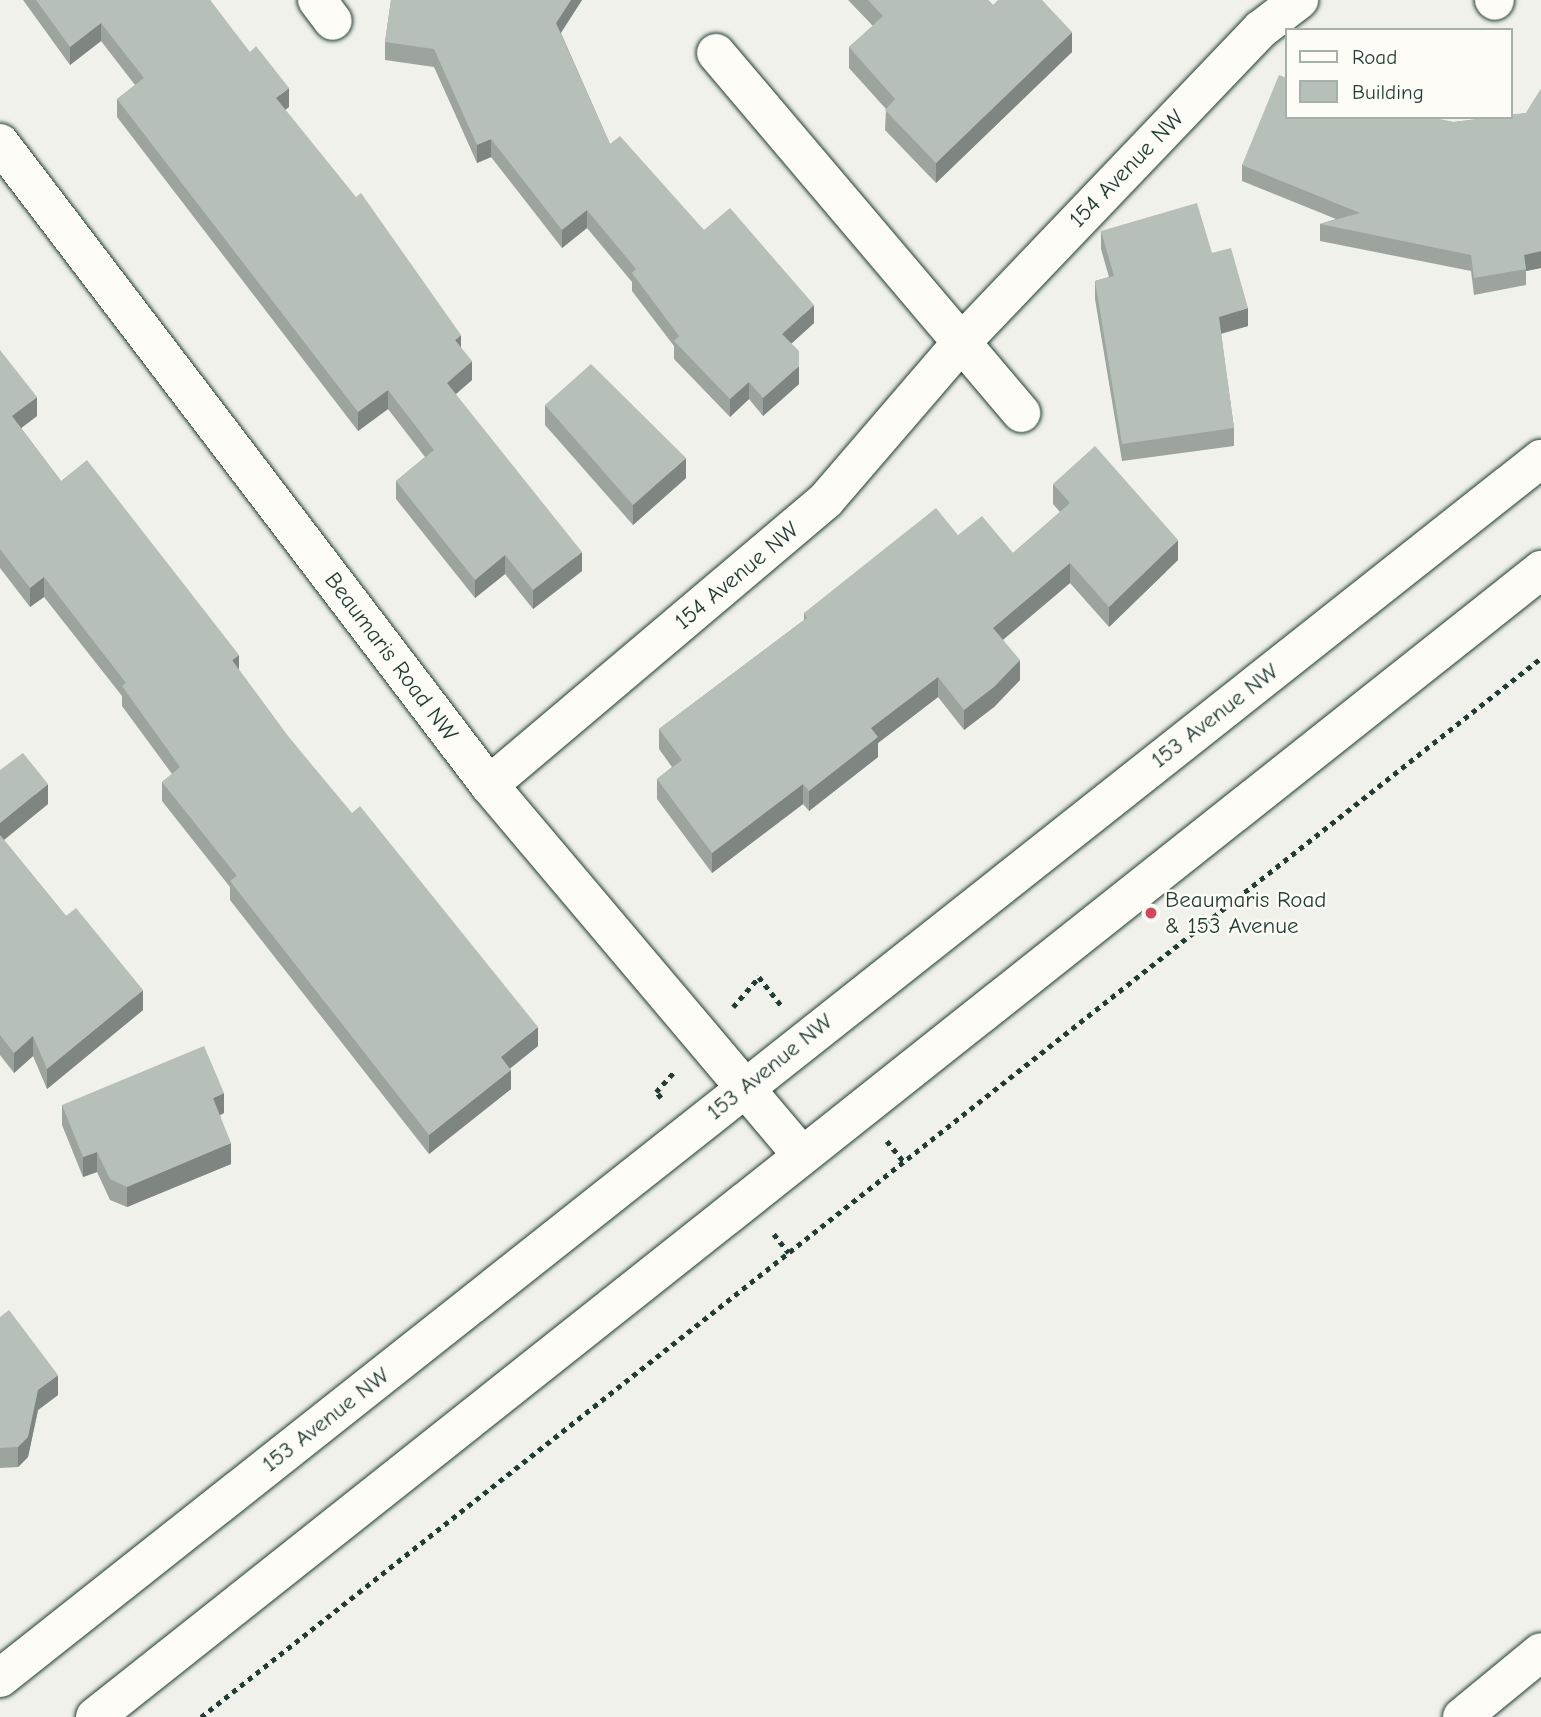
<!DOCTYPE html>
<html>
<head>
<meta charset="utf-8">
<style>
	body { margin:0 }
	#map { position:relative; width:1541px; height:1717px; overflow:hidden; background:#f0f1eb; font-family:"Comic Neue",sans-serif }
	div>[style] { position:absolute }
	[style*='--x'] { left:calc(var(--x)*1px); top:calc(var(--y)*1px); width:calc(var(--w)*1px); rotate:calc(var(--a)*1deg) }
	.path>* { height:4.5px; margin-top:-2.25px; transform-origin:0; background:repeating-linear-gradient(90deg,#1f3d34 0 5px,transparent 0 10px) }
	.roads { filter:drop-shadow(0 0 2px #1f3d34) drop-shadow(0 0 2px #1f3d34) }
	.minor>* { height:38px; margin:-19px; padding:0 19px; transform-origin:19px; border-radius:19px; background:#fdfcf7 }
	.major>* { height:38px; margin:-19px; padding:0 19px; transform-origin:19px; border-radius:19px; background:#fdfcf7 }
	.wall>* { inset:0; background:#9da49e }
	.shaded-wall>* { inset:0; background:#7f8681 }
	.building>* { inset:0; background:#b6bfb8 }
	.dots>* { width:19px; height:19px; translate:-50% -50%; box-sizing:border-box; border:4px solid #fdfcf7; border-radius:50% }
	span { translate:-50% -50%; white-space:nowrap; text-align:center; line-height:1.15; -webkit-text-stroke:5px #fdfcf7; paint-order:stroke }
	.street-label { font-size:23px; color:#1f3d34 }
	.poi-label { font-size:23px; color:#1f3d34 }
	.left { translate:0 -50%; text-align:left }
	.legend { position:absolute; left:1285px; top:28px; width:228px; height:91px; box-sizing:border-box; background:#fdfcf7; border:2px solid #a4b0a9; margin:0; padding:9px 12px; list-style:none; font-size:21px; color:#1f3d34 }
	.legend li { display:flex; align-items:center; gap:14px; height:35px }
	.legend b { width:35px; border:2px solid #a4b0a9 }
</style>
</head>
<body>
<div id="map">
	<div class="path">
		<i style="--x:733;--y:1007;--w:40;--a:-49"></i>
		<i style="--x:759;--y:977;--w:36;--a:52"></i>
		<i style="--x:661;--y:1098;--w:8;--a:-130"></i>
		<i style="--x:656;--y:1092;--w:28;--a:-48"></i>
		<i style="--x:887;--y:1141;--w:27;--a:51"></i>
		<i style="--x:774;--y:1234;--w:24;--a:52"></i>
		<i style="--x:201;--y:1717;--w:1708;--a:-38.32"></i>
	</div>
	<div class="roads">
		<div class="minor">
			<i style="--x:317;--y:0;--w:26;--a:53"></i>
			<i style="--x:1494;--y:0;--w:1;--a:45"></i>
			<i style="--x:716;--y:53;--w:472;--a:49.7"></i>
			<i style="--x:0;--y:143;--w:807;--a:52.7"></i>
			<i style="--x:489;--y:785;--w:485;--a:49.8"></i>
			<i style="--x:489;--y:785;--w:441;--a:-40.2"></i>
			<i style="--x:826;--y:500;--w:207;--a:-49.3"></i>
			<i style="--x:961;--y:343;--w:434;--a:-46.3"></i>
			<i style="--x:1261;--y:29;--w:48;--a:-37.3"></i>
			<i style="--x:1462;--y:1717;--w:102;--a:-39.4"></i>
		</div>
		<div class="major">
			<i style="--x:0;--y:1678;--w:1965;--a:-38.35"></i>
			<i style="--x:95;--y:1717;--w:1846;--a:-38.42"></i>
		</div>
	</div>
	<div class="wall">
		<i style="clip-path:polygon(23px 0,210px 0,289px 107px,285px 110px,461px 347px,472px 380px,455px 394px,582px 571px,533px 609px,505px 574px,475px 598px,396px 499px,396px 481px,425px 457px,388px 409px,358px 431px,117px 117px,117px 99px,135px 85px,101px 41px,70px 65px)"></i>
		<i style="clip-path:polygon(391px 0,582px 0,561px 33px,610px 144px,704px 230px,814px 323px,791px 344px,799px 384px,763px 416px,749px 399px,730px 417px,674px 359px,674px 346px,632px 291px,632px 282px,587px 228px,562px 248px,491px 157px,477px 163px,434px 67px,385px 60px,385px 42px)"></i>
		<i style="clip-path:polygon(848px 0,988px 0,993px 5px,1072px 52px,936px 183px,885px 130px,886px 109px,849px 68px,849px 47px,873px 26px)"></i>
		<i style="clip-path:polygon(1541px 89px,1541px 268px,1526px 271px,1526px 285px,1474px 295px,1471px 271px,1320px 241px,1320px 224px,1336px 219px,1242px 181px,1242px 165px,1287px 117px,1454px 122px,1526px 113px)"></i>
		<i style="clip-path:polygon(1101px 231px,1212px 253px,1248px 326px,1221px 334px,1234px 428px,1234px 446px,1122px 461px,1095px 299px,1095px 281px,1109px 277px,1101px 249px)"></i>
		<i style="clip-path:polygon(0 350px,37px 416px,21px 428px,61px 481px,239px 670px,287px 735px,538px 1046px,510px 1068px,511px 1089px,429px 1154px,230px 900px,230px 887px,162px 801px,162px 782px,172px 774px,122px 706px,122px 696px,44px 597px,30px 607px,0 568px)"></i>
		<i style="clip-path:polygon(545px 405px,686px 478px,633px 525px,545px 425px)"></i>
		<i style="clip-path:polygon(1053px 484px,1178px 560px,1109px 627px,1070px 583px,1003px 640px,1020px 680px,994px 707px,964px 730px,938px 697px,878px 743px,878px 757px,809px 811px,803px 804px,712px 873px,657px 799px,657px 779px,672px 767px,659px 749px,659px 729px,804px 620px,804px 613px,958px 535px,1013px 553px,1060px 512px,1053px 504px)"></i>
		<i style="clip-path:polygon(0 770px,48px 804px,4px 840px,143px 1010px,47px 1089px,33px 1056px,14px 1073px,0 1055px)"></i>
		<i style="clip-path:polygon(62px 1105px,224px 1113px,220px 1115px,231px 1164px,127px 1207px,110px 1200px,97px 1172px,83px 1177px,62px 1125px)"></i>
		<i style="clip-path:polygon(0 1317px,58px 1395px,38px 1410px,28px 1457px,18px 1467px,0 1468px)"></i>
	</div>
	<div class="shaded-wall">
		<i style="clip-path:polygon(571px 0,582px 0,556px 40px,556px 23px)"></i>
		<i style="clip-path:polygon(101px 23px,101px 41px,70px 65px,70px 47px)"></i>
		<i style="clip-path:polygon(1072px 32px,1072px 52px,936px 183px,936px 163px)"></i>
		<i style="clip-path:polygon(289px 88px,289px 107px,276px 117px,276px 98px)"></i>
		<i style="clip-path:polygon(491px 139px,491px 157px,477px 163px,477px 145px)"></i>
		<i style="clip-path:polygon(587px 210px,587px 228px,562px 248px,562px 230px)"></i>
		<i style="clip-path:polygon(1541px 251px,1541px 268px,1526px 271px,1524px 255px)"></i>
		<i style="clip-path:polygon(814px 305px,814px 323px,782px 352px,782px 334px)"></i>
		<i style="clip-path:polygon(1248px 308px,1248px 326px,1219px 334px,1219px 317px)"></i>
		<i style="clip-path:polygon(461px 335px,461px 353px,455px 340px)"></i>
		<i style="clip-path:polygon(472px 361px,472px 380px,447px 402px,447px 383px)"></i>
		<i style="clip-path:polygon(799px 366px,799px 384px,763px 416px,763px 398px)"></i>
		<i style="clip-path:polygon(749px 382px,749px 399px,730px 417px,730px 399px)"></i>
		<i style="clip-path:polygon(388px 390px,388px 409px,358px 431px,358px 412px)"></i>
		<i style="clip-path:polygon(37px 397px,37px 416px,12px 435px,12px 416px)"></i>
		<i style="clip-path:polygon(686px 458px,686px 478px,633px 525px,633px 505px)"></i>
		<i style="clip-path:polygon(1178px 540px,1178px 560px,1109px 627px,1109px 607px)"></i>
		<i style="clip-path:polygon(582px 552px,582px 571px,533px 609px,533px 590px)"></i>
		<i style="clip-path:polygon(505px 555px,505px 574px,475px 598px,475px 580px)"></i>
		<i style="clip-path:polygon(1070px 563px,1070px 583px,993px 648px,993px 628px)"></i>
		<i style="clip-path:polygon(44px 577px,44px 597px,30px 607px,30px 588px)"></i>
		<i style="clip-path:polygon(239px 655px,239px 675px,232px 660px)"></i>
		<i style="clip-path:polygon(1020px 660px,1020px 680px,994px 707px,964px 730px,964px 710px)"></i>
		<i style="clip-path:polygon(938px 677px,938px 697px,878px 743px,878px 757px,809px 811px,809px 791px,871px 728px)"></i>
		<i style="clip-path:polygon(48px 784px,48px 804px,0 843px,0 823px)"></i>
		<i style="clip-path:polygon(803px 784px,803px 804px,712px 873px,712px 853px)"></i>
		<i style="clip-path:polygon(143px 990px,143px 1010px,47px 1089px,47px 1069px)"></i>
		<i style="clip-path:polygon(538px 1027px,538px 1046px,501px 1076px,501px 1057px)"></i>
		<i style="clip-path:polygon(33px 1036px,33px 1056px,14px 1073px,14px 1053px)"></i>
		<i style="clip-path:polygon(511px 1070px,511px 1089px,429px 1154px,429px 1135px)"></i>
		<i style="clip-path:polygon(224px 1093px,224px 1113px,213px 1119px,213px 1098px)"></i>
		<i style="clip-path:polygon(231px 1143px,231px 1164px,127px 1207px,127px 1187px)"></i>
		<i style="clip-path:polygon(97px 1152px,97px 1172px,83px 1177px,83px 1157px)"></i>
		<i style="clip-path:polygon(58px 1375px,58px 1395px,38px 1410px,28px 1457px,18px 1467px,18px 1447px,38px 1390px)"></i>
	</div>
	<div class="building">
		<i style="clip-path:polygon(36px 0,210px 0,250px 52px,256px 46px,289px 88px,276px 98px,356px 197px,361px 193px,461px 335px,455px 340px,472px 361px,447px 383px,582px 552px,533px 590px,505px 555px,475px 580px,396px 481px,434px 450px,388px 390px,358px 412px,117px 99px,144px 78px,101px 23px,70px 47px)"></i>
		<i style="clip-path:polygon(391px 0,571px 0,556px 23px,610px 144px,620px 136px,704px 230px,730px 208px,814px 305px,782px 334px,799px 351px,799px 366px,763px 398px,749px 382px,730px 399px,674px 341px,679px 336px,632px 273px,636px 269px,587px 210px,562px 230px,491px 139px,477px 145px,434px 49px,385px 42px)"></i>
		<i style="clip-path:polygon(868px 0,988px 0,993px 5px,998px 0,1042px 0,1072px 32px,936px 163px,885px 110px,895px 99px,849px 47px,883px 16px)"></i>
		<i style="clip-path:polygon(1279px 75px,1287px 78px,1287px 117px,1430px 117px,1454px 122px,1493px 117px,1511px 117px,1511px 115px,1526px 113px,1541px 89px,1541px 251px,1524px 255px,1526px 269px,1474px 278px,1471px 255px,1320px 224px,1360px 213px,1242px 165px)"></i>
		<i style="clip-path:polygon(1197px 203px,1212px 253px,1231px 248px,1248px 308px,1219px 317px,1234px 428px,1122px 444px,1095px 281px,1114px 276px,1101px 231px)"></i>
		<i style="clip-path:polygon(0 350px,37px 397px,12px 416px,61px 481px,87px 460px,239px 655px,232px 660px,287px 735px,352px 813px,360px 806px,538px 1027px,501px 1057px,511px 1070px,429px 1135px,230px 881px,237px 876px,162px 782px,180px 767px,122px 686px,126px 683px,44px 577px,30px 588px,0 549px)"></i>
		<i style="clip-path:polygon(591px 364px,686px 458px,633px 505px,545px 405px)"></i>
		<i style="clip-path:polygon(1095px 446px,1178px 540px,1109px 607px,1070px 563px,993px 628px,1020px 660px,994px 687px,964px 710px,938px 677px,871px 728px,878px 737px,809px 791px,803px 784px,712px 853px,657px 779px,682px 760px,659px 729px,807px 618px,804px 613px,936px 508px,958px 535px,982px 516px,1013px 553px,1070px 503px,1053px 484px)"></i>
		<i style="clip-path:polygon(23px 753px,48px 784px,0 823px,0 770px)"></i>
		<i style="clip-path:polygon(0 835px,66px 916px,76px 908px,143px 990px,47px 1069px,33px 1036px,14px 1053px,0 1035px)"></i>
		<i style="clip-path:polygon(204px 1046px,224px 1093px,213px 1098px,231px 1143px,127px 1187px,110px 1179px,97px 1152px,83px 1157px,62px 1105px)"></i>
		<i style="clip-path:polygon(9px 1310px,58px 1375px,38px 1390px,28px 1437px,18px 1447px,0 1448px,0 1317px)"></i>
	</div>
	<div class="dots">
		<i style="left:1151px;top:913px;background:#d1495b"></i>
	</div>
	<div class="street-label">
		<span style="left:1127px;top:169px;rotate:-46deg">154 Avenue NW</span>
		<span style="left:737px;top:576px;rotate:-40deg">154 Avenue NW</span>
		<span style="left:391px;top:657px;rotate:53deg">Beaumaris Road NW</span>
		<span style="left:1215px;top:716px;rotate:-38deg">153 Avenue NW</span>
		<span style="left:770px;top:1067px;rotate:-39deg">153 Avenue NW</span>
		<span style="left:326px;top:1420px;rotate:-38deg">153 Avenue NW</span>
	</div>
	<div class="poi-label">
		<span class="left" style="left:1165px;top:913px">Beaumaris Road<br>&amp; 153 Avenue</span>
	</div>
	<ul class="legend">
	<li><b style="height:9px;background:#fdfcf7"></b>Road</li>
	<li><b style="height:19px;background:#b6bfb8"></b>Building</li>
	</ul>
</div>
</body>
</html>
